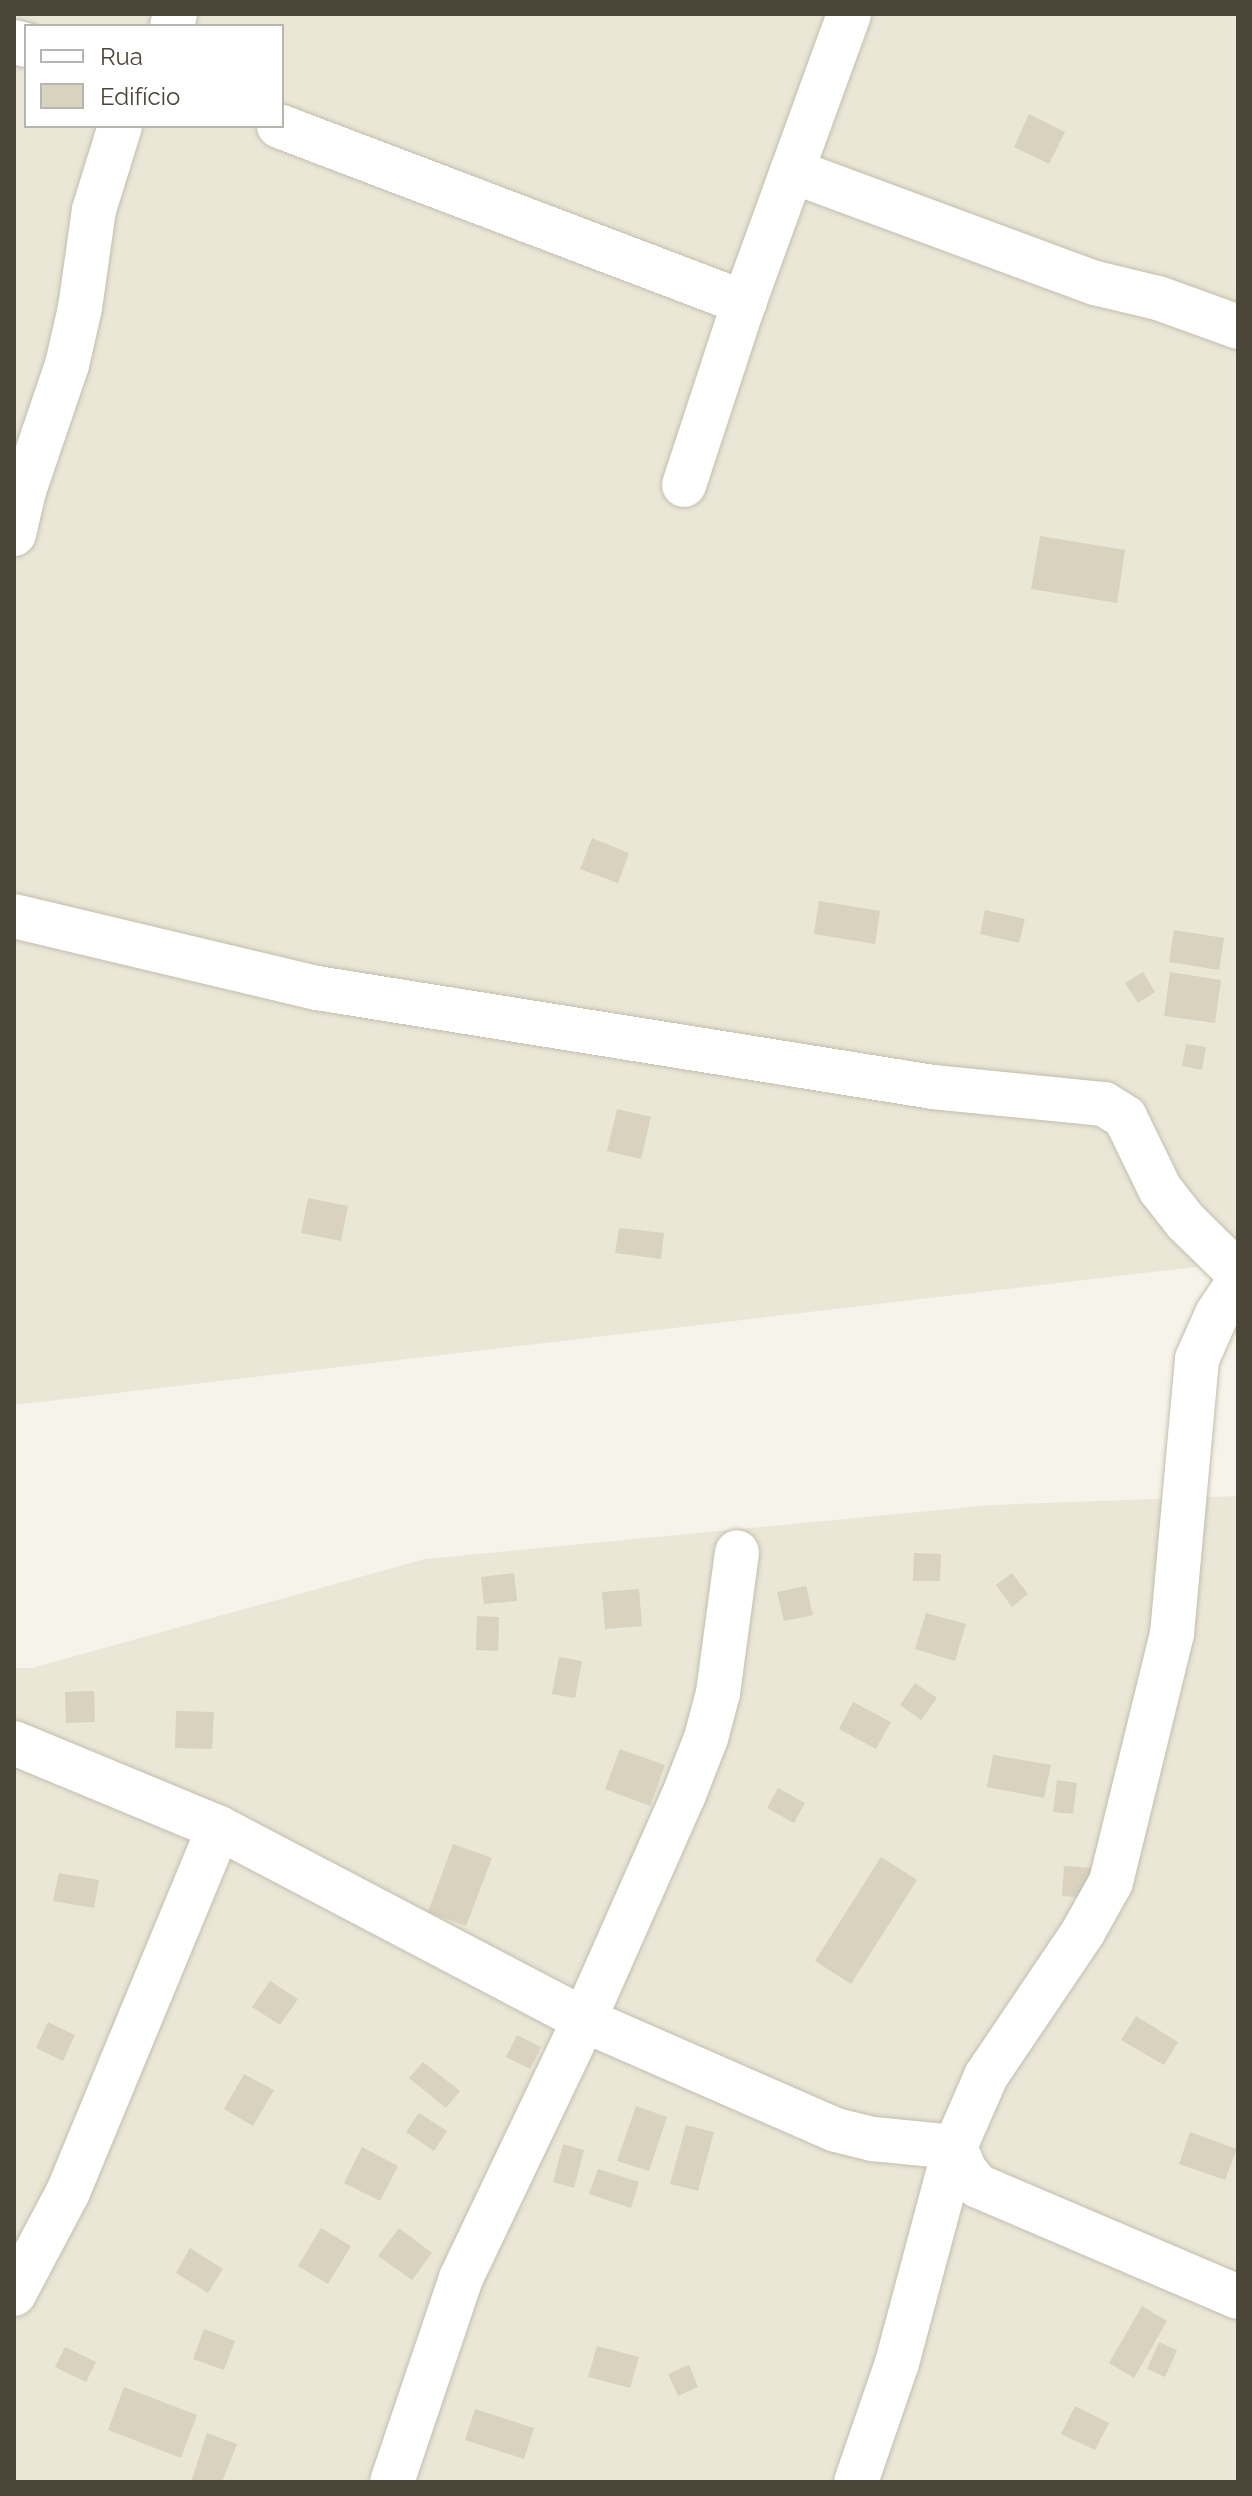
<!DOCTYPE html>
<html>
<head>
<meta charset="utf-8">
<style>
	body { margin:0 }
	#map { position:relative; width:1252px; height:2496px; overflow:hidden; background:#f6f4ea; font-family:Raleway,sans-serif }
	div>[style] { position:absolute }
	[style*='--x'] { left:calc(var(--x)*1px); top:calc(var(--y)*1px); width:calc(var(--w)*1px); rotate:calc(var(--a)*1deg) }
	.residential>* { inset:0; background:#eae7d7 }
	.building>* { inset:0; background:#d9d2be }
	.roads { filter:drop-shadow(0 0 2px #c2beab) drop-shadow(0 0 2px #c2beab) }
	.minor>* { height:44px; margin:-22px; padding:0 22px; transform-origin:22px; border-radius:22px; background:#fff }
	span { translate:-50% -50%; white-space:nowrap; text-align:center; line-height:1.15; -webkit-text-stroke:6px #fff; paint-order:stroke }
	.frame { position:absolute; inset:0; border:16px solid #4b4637; pointer-events:none }
	.legend { position:absolute; left:24px; top:24px; width:260px; height:104px; box-sizing:border-box; background:#fff; border:2px solid #b7b5af; margin:0; padding:10px 14px; list-style:none; font-size:24px; color:#4b4637 }
	.legend li { display:flex; align-items:center; gap:16px; height:40px }
	.legend b { width:40px; border:2px solid #b7b5af }
</style>
</head>
<body>
<div id="map">
	<div class="residential">
		<i style="clip-path:polygon(evenodd,14px 14px,1238px 14px,1238px 1262px,14px 1405px,14px 14px,26px 26px,282px 26px,282px 126px,26px 126px,26px 26px)"></i>
		<i style="clip-path:polygon(1238px 1496px,1238px 2482px,14px 2482px,14px 1668px,32px 1668px,425px 1559px,992px 1505px)"></i>
	</div>
	<div class="building">
		<i style="clip-path:polygon(1029px 114px,1065px 132px,1049px 164px,1014px 147px)"></i>
		<i style="clip-path:polygon(1040px 536px,1125px 550px,1117px 603px,1031px 589px)"></i>
		<i style="clip-path:polygon(592px 838px,629px 853px,618px 883px,580px 869px)"></i>
		<i style="clip-path:polygon(819px 901px,880px 911px,875px 944px,814px 934px)"></i>
		<i style="clip-path:polygon(985px 910px,1025px 919px,1019px 943px,980px 934px)"></i>
		<i style="clip-path:polygon(1174px 930px,1224px 938px,1219px 970px,1169px 962px)"></i>
		<i style="clip-path:polygon(1143px 972px,1155px 992px,1138px 1003px,1125px 983px)"></i>
		<i style="clip-path:polygon(1170px 972px,1221px 980px,1215px 1023px,1164px 1016px)"></i>
		<i style="clip-path:polygon(1186px 1044px,1206px 1047px,1202px 1070px,1182px 1066px)"></i>
		<i style="clip-path:polygon(617px 1109px,651px 1117px,641px 1159px,607px 1151px)"></i>
		<i style="clip-path:polygon(308px 1198px,348px 1206px,341px 1241px,301px 1233px)"></i>
		<i style="clip-path:polygon(619px 1228px,664px 1233px,661px 1259px,615px 1253px)"></i>
		<i style="clip-path:polygon(914px 1553px,941px 1554px,940px 1581px,913px 1581px)"></i>
		<i style="clip-path:polygon(514px 1573px,517px 1601px,484px 1604px,481px 1577px)"></i>
		<i style="clip-path:polygon(1012px 1573px,1028px 1594px,1012px 1607px,996px 1585px)"></i>
		<i style="clip-path:polygon(806px 1586px,813px 1615px,784px 1621px,777px 1592px)"></i>
		<i style="clip-path:polygon(639px 1589px,642px 1626px,605px 1629px,602px 1592px)"></i>
		<i style="clip-path:polygon(926px 1613px,966px 1624px,955px 1661px,915px 1649px)"></i>
		<i style="clip-path:polygon(477px 1616px,499px 1617px,498px 1651px,476px 1650px)"></i>
		<i style="clip-path:polygon(559px 1657px,582px 1661px,575px 1698px,552px 1694px)"></i>
		<i style="clip-path:polygon(915px 1683px,937px 1698px,921px 1720px,900px 1705px)"></i>
		<i style="clip-path:polygon(94px 1691px,95px 1722px,66px 1723px,65px 1692px)"></i>
		<i style="clip-path:polygon(853px 1702px,891px 1722px,876px 1749px,839px 1729px)"></i>
		<i style="clip-path:polygon(176px 1711px,214px 1712px,212px 1749px,175px 1748px)"></i>
		<i style="clip-path:polygon(620px 1749px,665px 1765px,650px 1806px,605px 1789px)"></i>
		<i style="clip-path:polygon(993px 1755px,1051px 1765px,1044px 1798px,987px 1787px)"></i>
		<i style="clip-path:polygon(1057px 1780px,1077px 1783px,1073px 1814px,1053px 1812px)"></i>
		<i style="clip-path:polygon(778px 1788px,805px 1803px,794px 1823px,767px 1808px)"></i>
		<i style="clip-path:polygon(453px 1844px,492px 1858px,466px 1926px,428px 1912px)"></i>
		<i style="clip-path:polygon(881px 1857px,917px 1880px,851px 1984px,815px 1961px)"></i>
		<i style="clip-path:polygon(1064px 1866px,1093px 1868px,1091px 1898px,1062px 1896px)"></i>
		<i style="clip-path:polygon(59px 1873px,99px 1880px,94px 1908px,53px 1901px)"></i>
		<i style="clip-path:polygon(270px 1981px,298px 1999px,280px 2025px,252px 2007px)"></i>
		<i style="clip-path:polygon(1136px 2016px,1178px 2042px,1164px 2065px,1121px 2040px)"></i>
		<i style="clip-path:polygon(48px 2022px,75px 2035px,63px 2061px,36px 2048px)"></i>
		<i style="clip-path:polygon(517px 2035px,541px 2047px,530px 2069px,506px 2057px)"></i>
		<i style="clip-path:polygon(423px 2062px,460px 2091px,446px 2108px,409px 2078px)"></i>
		<i style="clip-path:polygon(244px 2074px,274px 2090px,253px 2126px,224px 2109px)"></i>
		<i style="clip-path:polygon(636px 2106px,667px 2117px,649px 2171px,617px 2161px)"></i>
		<i style="clip-path:polygon(419px 2113px,447px 2131px,434px 2151px,406px 2132px)"></i>
		<i style="clip-path:polygon(686px 2125px,714px 2132px,698px 2191px,670px 2184px)"></i>
		<i style="clip-path:polygon(1190px 2132px,1237px 2149px,1225px 2180px,1179px 2164px)"></i>
		<i style="clip-path:polygon(563px 2144px,584px 2150px,574px 2188px,553px 2182px)"></i>
		<i style="clip-path:polygon(362px 2147px,398px 2166px,380px 2201px,344px 2183px)"></i>
		<i style="clip-path:polygon(598px 2169px,639px 2182px,631px 2208px,589px 2194px)"></i>
		<i style="clip-path:polygon(321px 2228px,351px 2246px,328px 2284px,298px 2266px)"></i>
		<i style="clip-path:polygon(399px 2228px,432px 2253px,412px 2280px,378px 2256px)"></i>
		<i style="clip-path:polygon(190px 2248px,223px 2269px,208px 2293px,176px 2273px)"></i>
		<i style="clip-path:polygon(1142px 2306px,1167px 2321px,1134px 2378px,1109px 2363px)"></i>
		<i style="clip-path:polygon(204px 2329px,235px 2341px,224px 2370px,193px 2359px)"></i>
		<i style="clip-path:polygon(1159px 2342px,1177px 2350px,1165px 2377px,1147px 2369px)"></i>
		<i style="clip-path:polygon(597px 2346px,639px 2357px,630px 2388px,588px 2377px)"></i>
		<i style="clip-path:polygon(65px 2347px,96px 2362px,86px 2382px,55px 2367px)"></i>
		<i style="clip-path:polygon(689px 2365px,698px 2387px,678px 2396px,668px 2374px)"></i>
		<i style="clip-path:polygon(124px 2387px,197px 2415px,181px 2458px,108px 2430px)"></i>
		<i style="clip-path:polygon(1075px 2406px,1109px 2423px,1095px 2450px,1061px 2434px)"></i>
		<i style="clip-path:polygon(475px 2409px,534px 2428px,524px 2459px,465px 2440px)"></i>
		<i style="clip-path:polygon(207px 2433px,237px 2444px,222px 2482px,191px 2482px)"></i>
	</div>
	<div class="roads">
		<div class="minor">
			<i style="--x:172;--y:26;--w:12;--a:-76"></i>
			<i style="--x:14;--y:42;--w:12;--a:14"></i>
			<i style="--x:279;--y:126;--w:498;--a:20.8"></i>
			<i style="--x:792;--y:171;--w:323;--a:20.3"></i>
			<i style="--x:1095;--y:283;--w:65;--a:13.4"></i>
			<i style="--x:1158;--y:298;--w:85;--a:19.9"></i>
			<i style="--x:684;--y:485;--w:192;--a:-71.8"></i>
			<i style="--x:744;--y:303;--w:307;--a:-70"></i>
			<i style="--x:14;--y:534;--w:44;--a:-76.9"></i>
			<i style="--x:24;--y:491;--w:133;--a:-71.2"></i>
			<i style="--x:67;--y:365;--w:58;--a:-77.2"></i>
			<i style="--x:80;--y:308;--w:99;--a:-81.9"></i>
			<i style="--x:94;--y:210;--w:88;--a:-72.8"></i>
			<i style="--x:14;--y:916;--w:311;--a:13.4"></i>
			<i style="--x:317;--y:988;--w:624;--a:9.13"></i>
			<i style="--x:933;--y:1087;--w:172;--a:5.7"></i>
			<i style="--x:1104;--y:1104;--w:25;--a:32"></i>
			<i style="--x:1125;--y:1117;--w:80;--a:64.1"></i>
			<i style="--x:1160;--y:1189;--w:41;--a:52"></i>
			<i style="--x:1185;--y:1221;--w:74;--a:44.5"></i>
			<i style="--x:14;--y:1743;--w:222;--a:22.5"></i>
			<i style="--x:219;--y:1828;--w:412;--a:27.7"></i>
			<i style="--x:584;--y:2020;--w:275;--a:23.6"></i>
			<i style="--x:836;--y:2130;--w:38;--a:14"></i>
			<i style="--x:873;--y:2139;--w:82;--a:5.6"></i>
			<i style="--x:955;--y:2147;--w:26;--a:67"></i>
			<i style="--x:965;--y:2171;--w:20;--a:49"></i>
			<i style="--x:978;--y:2186;--w:283;--a:23.1"></i>
			<i style="--x:14;--y:2294;--w:115;--a:-62.1"></i>
			<i style="--x:68;--y:2192;--w:394;--a:-67.5"></i>
			<i style="--x:392;--y:2482;--w:215;--a:-71.3"></i>
			<i style="--x:461;--y:2278;--w:286;--a:-64.5"></i>
			<i style="--x:584;--y:2020;--w:244;--a:-66.1"></i>
			<i style="--x:683;--y:1797;--w:63;--a:-68.7"></i>
			<i style="--x:706;--y:1738;--w:47;--a:-75.1"></i>
			<i style="--x:718;--y:1693;--w:142;--a:-82.3"></i>
			<i style="--x:856;--y:2482;--w:126;--a:-71"></i>
			<i style="--x:897;--y:2363;--w:224;--a:-75"></i>
			<i style="--x:955;--y:2147;--w:77;--a:-66.4"></i>
			<i style="--x:986;--y:2076;--w:174;--a:-56"></i>
			<i style="--x:1083;--y:1932;--w:57;--a:-60.8"></i>
			<i style="--x:1111;--y:1882;--w:255;--a:-76.2"></i>
			<i style="--x:1172;--y:1634;--w:276;--a:-84.8"></i>
			<i style="--x:1197;--y:1359;--w:49;--a:-66"></i>
			<i style="--x:1217;--y:1314;--w:37;--a:-56"></i>
		</div>
	</div>
	<div class="frame"></div>
	<ul class="legend">
	<li><b style="height:10px;background:#fff"></b>Rua</li>
	<li><b style="height:22px;background:#d9d2be"></b>Edifício</li>
	</ul>
</div>
</body>
</html>
